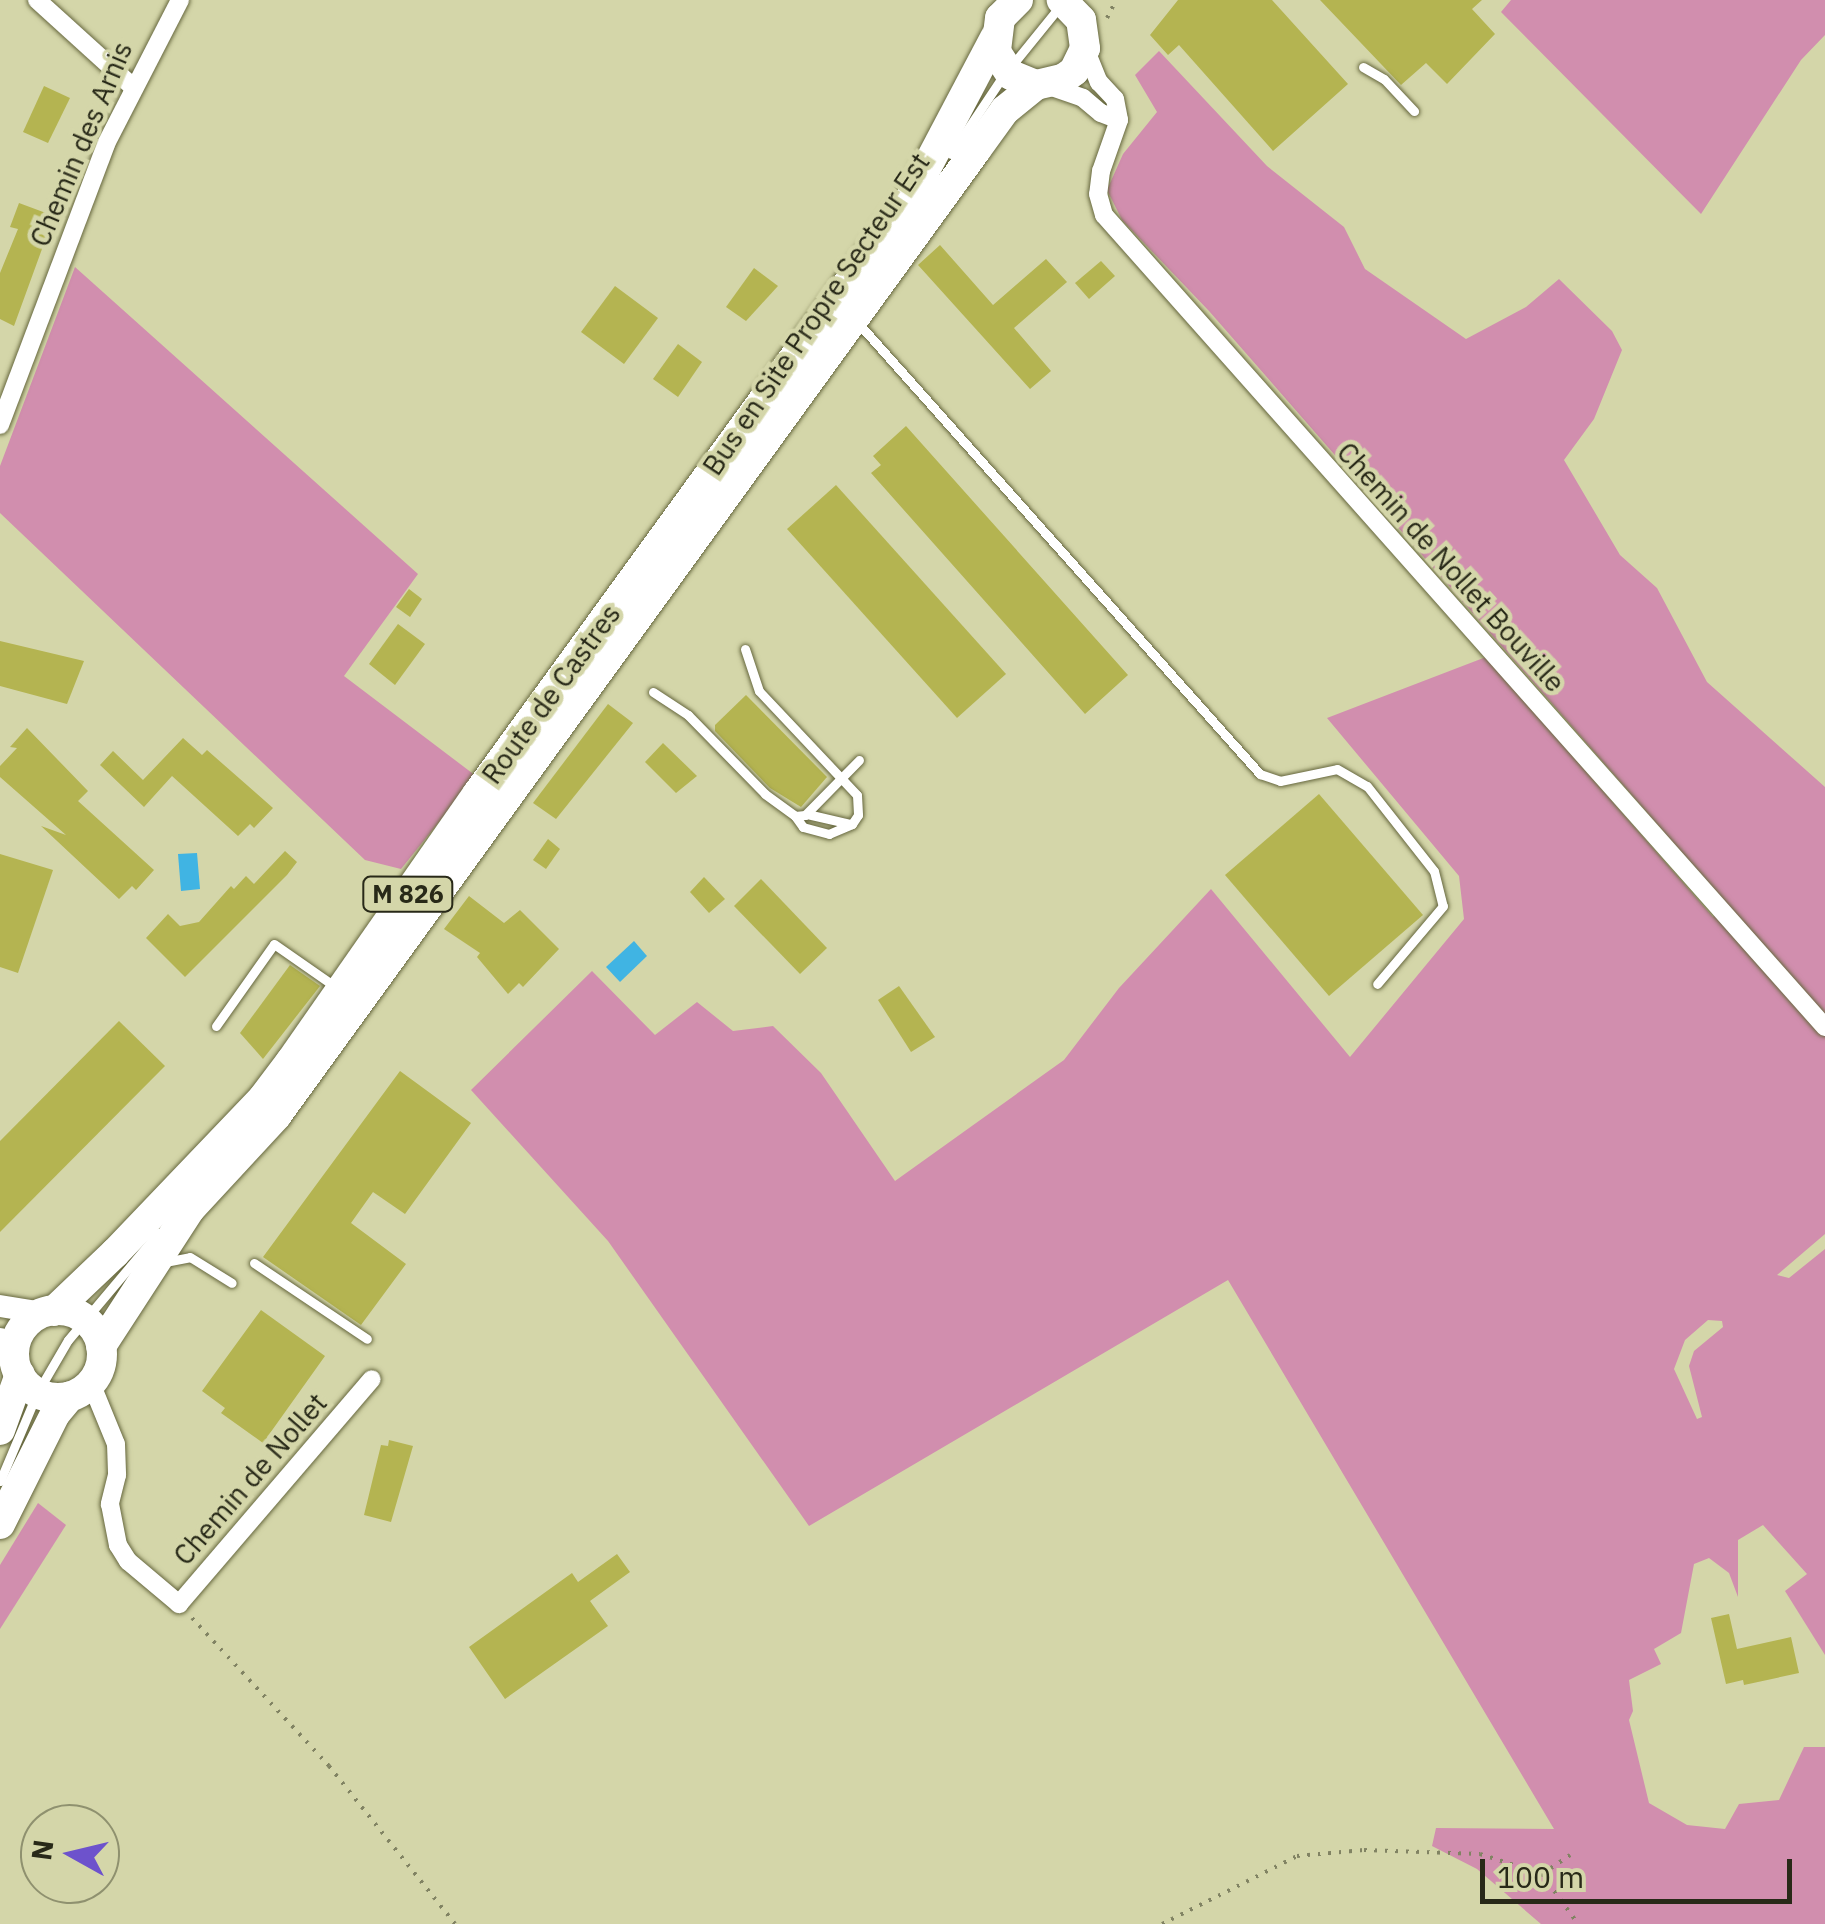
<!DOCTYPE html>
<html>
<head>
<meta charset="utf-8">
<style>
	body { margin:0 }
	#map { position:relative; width:1825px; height:1924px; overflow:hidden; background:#d4d6a9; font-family:"IBM Plex Sans",sans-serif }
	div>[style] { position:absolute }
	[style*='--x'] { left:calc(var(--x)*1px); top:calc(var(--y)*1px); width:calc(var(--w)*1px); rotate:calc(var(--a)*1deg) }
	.green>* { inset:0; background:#d18eae }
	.water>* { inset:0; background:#40b4e3 }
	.building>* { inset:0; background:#b4b451 }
	.path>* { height:4px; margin-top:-2px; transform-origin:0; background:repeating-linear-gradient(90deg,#818363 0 2.5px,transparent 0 10.5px) }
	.roads { filter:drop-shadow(0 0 2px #66673e) drop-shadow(0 0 2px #66673e) }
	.service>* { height:9px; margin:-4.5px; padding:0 4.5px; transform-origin:4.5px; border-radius:4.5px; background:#fff }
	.minor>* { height:18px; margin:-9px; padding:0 9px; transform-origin:9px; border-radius:9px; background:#fff }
	.tertiary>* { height:22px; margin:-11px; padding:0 11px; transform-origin:11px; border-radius:11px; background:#fff }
	.primary>* { height:30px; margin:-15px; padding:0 15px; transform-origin:15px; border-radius:15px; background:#fff }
	.primary>.ring { margin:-15px; padding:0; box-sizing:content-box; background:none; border:30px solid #fff; border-radius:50% }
	span { translate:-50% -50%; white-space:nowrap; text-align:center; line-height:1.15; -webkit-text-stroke:9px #d4d6a9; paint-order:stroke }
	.shield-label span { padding:2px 8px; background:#d4d6a9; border:2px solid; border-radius:8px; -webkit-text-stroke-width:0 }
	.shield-label { font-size:25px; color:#282918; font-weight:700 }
	.street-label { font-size:28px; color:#282918 }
	.north { position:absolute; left:20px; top:1804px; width:100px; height:100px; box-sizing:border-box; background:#d4d6a9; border:2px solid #8f916f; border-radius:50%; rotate:278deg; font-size:28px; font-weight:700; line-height:40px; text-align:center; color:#282918 }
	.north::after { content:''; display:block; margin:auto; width:35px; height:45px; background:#6d52cc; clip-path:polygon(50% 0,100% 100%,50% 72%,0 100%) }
	.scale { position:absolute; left:1480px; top:1859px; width:312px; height:45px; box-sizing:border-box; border:5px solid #282918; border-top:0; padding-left:12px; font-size:30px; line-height:35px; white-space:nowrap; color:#282918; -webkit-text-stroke:8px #d4d6a9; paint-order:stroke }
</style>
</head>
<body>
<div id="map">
	<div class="green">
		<i style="clip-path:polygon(1511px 0,1825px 0,1825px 35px,1801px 60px,1701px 214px,1501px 12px)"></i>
		<i style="clip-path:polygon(evenodd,1159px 51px,1267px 166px,1344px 227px,1365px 269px,1466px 339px,1526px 307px,1559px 279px,1612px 331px,1622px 350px,1594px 419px,1564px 460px,1620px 555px,1657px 588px,1707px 682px,1825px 787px,1825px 1234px,1777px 1275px,1789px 1278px,1825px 1249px,1825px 1655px,1785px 1591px,1807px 1574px,1763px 1525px,1738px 1540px,1738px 1597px,1729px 1573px,1709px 1558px,1694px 1564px,1681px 1633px,1654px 1649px,1661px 1664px,1629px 1680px,1633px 1711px,1629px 1720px,1649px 1803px,1687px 1825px,1725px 1829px,1739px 1804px,1779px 1800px,1804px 1747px,1825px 1747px,1825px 1924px,1541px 1924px,1477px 1869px,1432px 1846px,1436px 1828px,1554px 1829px,1228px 1280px,809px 1526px,608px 1241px,471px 1090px,592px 971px,655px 1035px,697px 1002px,733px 1031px,773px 1026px,821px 1073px,895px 1181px,1064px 1060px,1119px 988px,1211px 889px,1350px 1057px,1464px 919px,1459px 876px,1327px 718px,1486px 657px,1713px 917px,1727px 904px,1209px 311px,1122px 220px,1107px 190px,1123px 154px,1157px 112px,1135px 75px,1159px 51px,1708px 1320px,1722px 1321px,1723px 1327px,1694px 1351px,1689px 1366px,1702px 1417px,1697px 1419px,1674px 1369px,1685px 1340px,1708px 1320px)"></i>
		<i style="clip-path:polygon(75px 267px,418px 574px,344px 676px,476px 776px,401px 869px,365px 860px,0 513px,0 466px)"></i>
		<i style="clip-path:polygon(38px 1503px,66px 1525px,0 1629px,0 1565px)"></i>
	</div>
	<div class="water">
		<i style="clip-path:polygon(197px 853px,200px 889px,181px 891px,178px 854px)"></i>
		<i style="clip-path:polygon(634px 941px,647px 956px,620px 982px,606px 967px)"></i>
	</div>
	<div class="building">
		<i style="clip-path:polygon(1178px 0,1272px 0,1348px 84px,1273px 151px,1179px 45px,1168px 55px,1150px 35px)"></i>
		<i style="clip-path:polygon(1320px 0,1482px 0,1472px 9px,1495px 34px,1447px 84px,1426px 63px,1401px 85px)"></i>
		<i style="clip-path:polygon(44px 86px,70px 98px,48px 143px,23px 132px)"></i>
		<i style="clip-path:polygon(19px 203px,54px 216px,14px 326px,0 319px,0 273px,18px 229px,10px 227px)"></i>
		<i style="clip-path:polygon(940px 245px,993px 305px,1046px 259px,1067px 282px,1014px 328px,1051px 371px,1030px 389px,918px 265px)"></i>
		<i style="clip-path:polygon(1101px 261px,1115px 276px,1089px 299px,1075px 283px)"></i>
		<i style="clip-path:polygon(754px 268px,778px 286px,746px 321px,726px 307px)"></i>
		<i style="clip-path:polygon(615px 286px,658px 318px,624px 364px,581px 332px)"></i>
		<i style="clip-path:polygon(678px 344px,702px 362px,678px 397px,653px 379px)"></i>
		<i style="clip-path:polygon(906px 426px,1128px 675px,1085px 714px,871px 473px,881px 465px,873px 456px)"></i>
		<i style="clip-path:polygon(836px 485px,1006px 674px,957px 718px,787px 529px)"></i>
		<i style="clip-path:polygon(409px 589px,422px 599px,410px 617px,396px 607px)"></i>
		<i style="clip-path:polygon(398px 624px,425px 644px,395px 685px,369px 664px)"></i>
		<i style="clip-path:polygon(0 641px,84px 661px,67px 704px,0 686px)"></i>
		<i style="clip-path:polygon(746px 695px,827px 777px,801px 807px,770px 788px,715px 731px,715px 725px)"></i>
		<i style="clip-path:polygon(608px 704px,633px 723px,556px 819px,533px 803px)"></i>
		<i style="clip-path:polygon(27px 728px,88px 791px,78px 801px,154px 870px,136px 890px,132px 886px,119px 899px,41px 826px,66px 835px,0 777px,0 766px,17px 748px,10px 747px)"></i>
		<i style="clip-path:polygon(183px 738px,202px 755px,207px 750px,273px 808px,254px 828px,250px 824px,238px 836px,172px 776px,144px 807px,100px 765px,113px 751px,143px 780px)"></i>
		<i style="clip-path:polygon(663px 743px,697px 776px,676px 793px,645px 762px)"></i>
		<i style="clip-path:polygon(1319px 794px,1423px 915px,1329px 996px,1225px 875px)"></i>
		<i style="clip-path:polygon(548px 839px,560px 849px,546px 869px,533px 860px)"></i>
		<i style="clip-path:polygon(285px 851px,297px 862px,287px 875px,185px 977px,146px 938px,168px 914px,180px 926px,199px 922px,231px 886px,234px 889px,246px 876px,254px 884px)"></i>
		<i style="clip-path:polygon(0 854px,53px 870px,18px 973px,0 967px)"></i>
		<i style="clip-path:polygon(704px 877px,725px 899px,709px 913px,690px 892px)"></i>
		<i style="clip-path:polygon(761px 879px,827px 948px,800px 974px,734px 906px)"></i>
		<i style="clip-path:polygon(469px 896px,504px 923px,520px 910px,559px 949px,523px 987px,519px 983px,508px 994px,477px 957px,480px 953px,444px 929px)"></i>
		<i style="clip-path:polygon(290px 965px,320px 986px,263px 1059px,240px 1033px)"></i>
		<i style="clip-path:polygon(899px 986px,935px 1037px,911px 1052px,878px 1000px)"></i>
		<i style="clip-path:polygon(119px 1021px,165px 1066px,0 1232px,0 1141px)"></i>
		<i style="clip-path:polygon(400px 1071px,471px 1123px,405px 1214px,373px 1192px,351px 1223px,406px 1264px,361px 1325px,263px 1257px)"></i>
		<i style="clip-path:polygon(261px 1310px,325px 1356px,263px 1443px,221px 1413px,225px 1408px,202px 1391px)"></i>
		<i style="clip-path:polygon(389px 1440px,413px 1446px,391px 1522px,364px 1515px,381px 1445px,388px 1446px)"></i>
		<i style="clip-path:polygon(617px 1554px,630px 1572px,590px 1601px,608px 1626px,505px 1699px,469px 1647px,572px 1573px,578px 1582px)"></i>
		<i style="clip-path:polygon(1729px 1614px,1737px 1649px,1791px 1637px,1799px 1673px,1744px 1685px,1743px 1680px,1726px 1684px,1711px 1618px)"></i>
	</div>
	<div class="path">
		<i style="--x:1107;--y:18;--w:20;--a:-63"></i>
		<i style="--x:192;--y:1618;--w:202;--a:47.2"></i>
		<i style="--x:329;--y:1766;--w:202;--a:51.4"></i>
		<i style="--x:1542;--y:1874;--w:34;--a:-34"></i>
		<i style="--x:1162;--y:1924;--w:151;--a:-26.7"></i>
		<i style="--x:1297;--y:1856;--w:67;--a:-5.1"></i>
		<i style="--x:1364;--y:1850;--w:116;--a:2"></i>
		<i style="--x:1480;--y:1854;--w:65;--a:17.9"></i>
		<i style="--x:1542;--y:1874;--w:62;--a:54.2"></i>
	</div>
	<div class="roads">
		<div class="service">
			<i style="--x:1013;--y:64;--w:75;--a:-51"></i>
			<i style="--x:1363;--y:67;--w:24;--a:30"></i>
			<i style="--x:1384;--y:79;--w:44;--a:46.8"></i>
			<i style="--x:951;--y:154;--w:94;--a:-56.3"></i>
			<i style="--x:859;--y:324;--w:603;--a:48.3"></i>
			<i style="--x:1260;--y:774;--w:21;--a:19"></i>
			<i style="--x:1280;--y:781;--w:58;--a:-11.9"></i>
			<i style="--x:1337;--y:769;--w:34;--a:30"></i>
			<i style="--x:1367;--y:786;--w:108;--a:51.8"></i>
			<i style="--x:1434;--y:871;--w:36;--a:76"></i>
			<i style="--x:1443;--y:906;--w:102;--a:130.2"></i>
			<i style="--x:745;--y:649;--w:44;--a:71.6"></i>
			<i style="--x:759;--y:691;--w:143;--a:46.7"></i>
			<i style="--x:857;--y:795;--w:20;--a:87"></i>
			<i style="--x:858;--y:815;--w:11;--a:124"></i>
			<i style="--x:852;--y:824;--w:25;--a:157"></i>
			<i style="--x:829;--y:834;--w:27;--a:-165"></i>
			<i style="--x:803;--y:827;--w:14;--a:-126"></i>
			<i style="--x:653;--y:692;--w:42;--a:33.3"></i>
			<i style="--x:688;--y:715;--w:110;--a:45.7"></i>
			<i style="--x:765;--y:794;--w:37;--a:36"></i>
			<i style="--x:795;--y:816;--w:10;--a:-6"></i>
			<i style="--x:805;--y:815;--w:77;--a:-45.5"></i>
			<i style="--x:807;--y:814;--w:44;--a:13.1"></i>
			<i style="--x:216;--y:1026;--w:100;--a:-54.7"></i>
			<i style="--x:274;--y:944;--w:77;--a:34.9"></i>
			<i style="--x:165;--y:1262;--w:25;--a:-11"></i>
			<i style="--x:190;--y:1257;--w:49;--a:31.8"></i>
			<i style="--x:254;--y:1263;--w:136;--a:33.9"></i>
			<i style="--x:0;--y:1481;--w:95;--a:-67.2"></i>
			<i style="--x:37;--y:1393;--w:61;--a:-59.7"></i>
			<i style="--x:68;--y:1340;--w:140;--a:-49.9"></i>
		</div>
		<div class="minor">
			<i style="--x:37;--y:0;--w:128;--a:42.2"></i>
			<i style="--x:1085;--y:48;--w:37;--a:68"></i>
			<i style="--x:1099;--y:82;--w:23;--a:47"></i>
			<i style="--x:1115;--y:99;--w:21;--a:79"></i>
			<i style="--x:1119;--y:120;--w:54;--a:109.4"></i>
			<i style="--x:1101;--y:171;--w:23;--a:97"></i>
			<i style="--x:1098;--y:194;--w:22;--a:74"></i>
			<i style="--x:1104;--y:215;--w:1086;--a:48.4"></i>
			<i style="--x:1046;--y:85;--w:39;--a:19"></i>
			<i style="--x:1083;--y:98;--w:23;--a:40"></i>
			<i style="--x:1101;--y:113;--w:19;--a:21"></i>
			<i style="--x:0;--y:425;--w:300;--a:-69.3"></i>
			<i style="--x:106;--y:144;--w:162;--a:-62.8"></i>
			<i style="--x:91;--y:1383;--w:66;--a:67.7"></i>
			<i style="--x:116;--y:1444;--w:31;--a:88"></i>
			<i style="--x:117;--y:1475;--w:30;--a:104"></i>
			<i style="--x:110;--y:1504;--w:42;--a:79"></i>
			<i style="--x:118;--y:1545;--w:19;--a:58"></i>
			<i style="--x:128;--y:1561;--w:67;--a:40.1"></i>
			<i style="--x:179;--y:1604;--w:296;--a:-49.4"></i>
		</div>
		<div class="tertiary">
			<i style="--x:0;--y:1306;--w:44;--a:9.2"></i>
			<i style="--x:0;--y:1339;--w:19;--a:39"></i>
		</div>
		<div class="primary">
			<i style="--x:1018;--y:0;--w:25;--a:135"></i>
			<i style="--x:1000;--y:18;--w:34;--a:97"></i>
			<i style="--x:996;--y:52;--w:27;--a:57"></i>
			<i style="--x:1011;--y:75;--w:27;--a:22"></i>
			<i style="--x:1036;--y:85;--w:28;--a:-13"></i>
			<i style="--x:1063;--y:79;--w:14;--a:-36"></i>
			<i style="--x:1074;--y:71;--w:25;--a:-64"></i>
			<i style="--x:1085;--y:48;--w:28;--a:-98"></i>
			<i style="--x:1081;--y:20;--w:28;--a:-134"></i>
			<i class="ring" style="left:14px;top:1310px;width:58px;height:58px"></i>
			<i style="--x:54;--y:1311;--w:84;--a:-43.6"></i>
			<i style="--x:115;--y:1253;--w:214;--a:-46.3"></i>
			<i style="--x:263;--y:1098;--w:46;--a:-52.9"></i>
			<i style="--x:291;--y:1061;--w:327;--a:-55.1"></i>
			<i style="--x:478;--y:793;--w:737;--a:-54"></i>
			<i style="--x:911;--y:197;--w:180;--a:-62.2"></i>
			<i style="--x:101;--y:1346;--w:163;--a:-57"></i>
			<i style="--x:190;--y:1209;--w:127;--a:-47.2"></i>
			<i style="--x:276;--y:1116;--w:1193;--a:-54.07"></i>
			<i style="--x:976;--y:150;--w:49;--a:-54.1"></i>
			<i style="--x:1005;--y:110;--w:40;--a:-39"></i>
			<i style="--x:0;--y:1430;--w:59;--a:-70.3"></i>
			<i style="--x:0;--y:1524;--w:123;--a:-63.4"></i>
			<i style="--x:55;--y:1414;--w:23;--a:-50"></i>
		</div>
	</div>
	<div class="shield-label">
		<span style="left:408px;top:894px">M 826</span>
	</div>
	<div class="street-label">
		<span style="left:81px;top:144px;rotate:-67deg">Chemin des Arnis</span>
		<span style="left:816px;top:314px;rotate:-56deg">Bus en Site Propre Secteur Est</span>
		<span style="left:1451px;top:567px;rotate:48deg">Chemin de Nollet Bouville</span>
		<span style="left:551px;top:694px;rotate:-54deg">Route de Castres</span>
		<span style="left:250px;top:1479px;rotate:-49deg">Chemin de Nollet</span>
	</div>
	<div class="north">N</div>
	<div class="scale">100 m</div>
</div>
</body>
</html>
